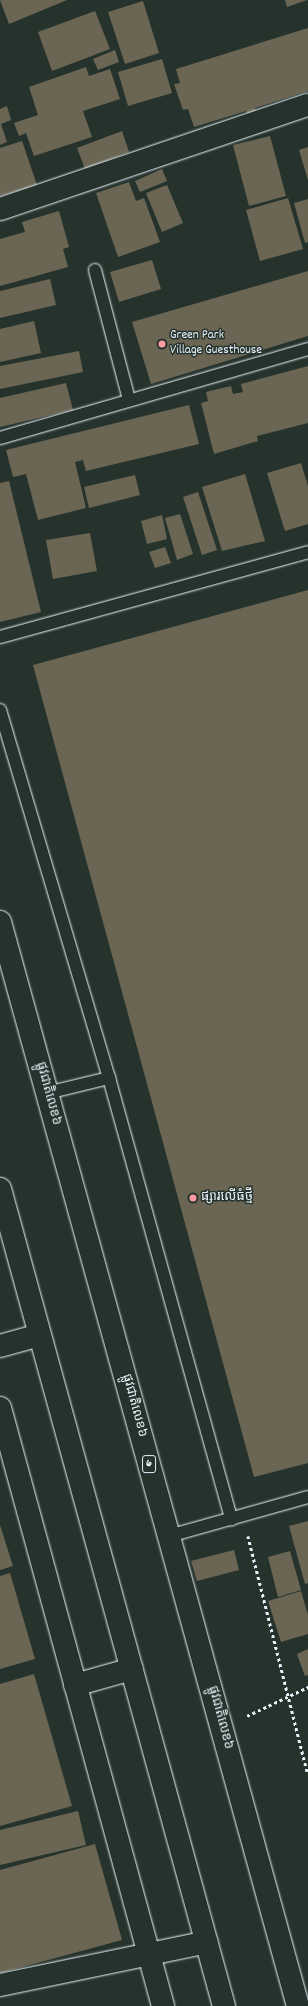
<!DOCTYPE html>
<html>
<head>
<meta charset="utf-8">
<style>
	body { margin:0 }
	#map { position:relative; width:308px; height:2006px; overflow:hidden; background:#26332d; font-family:Dekko,"Noto Sans Khmer",sans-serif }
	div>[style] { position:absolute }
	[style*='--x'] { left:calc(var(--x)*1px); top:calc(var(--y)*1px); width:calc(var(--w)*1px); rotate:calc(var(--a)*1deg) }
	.building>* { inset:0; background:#6b6654 }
	.path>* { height:2.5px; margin-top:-1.25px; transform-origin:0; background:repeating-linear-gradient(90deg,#e8f1f8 0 3px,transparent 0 6px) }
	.roads { filter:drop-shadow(0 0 1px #e8f1f8) drop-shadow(0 0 1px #e8f1f8) }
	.lane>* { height:12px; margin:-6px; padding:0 6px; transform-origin:6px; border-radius:6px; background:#26332d }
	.street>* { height:22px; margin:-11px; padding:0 11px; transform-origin:11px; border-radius:11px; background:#26332d }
	.primary>* { height:22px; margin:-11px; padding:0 11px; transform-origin:11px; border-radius:11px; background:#26332d }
	.dots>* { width:11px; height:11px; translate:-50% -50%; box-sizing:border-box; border:2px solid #26332d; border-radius:50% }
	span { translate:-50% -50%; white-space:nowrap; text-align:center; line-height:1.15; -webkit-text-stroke:3px #26332d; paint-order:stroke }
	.shield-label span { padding:1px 3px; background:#26332d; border:1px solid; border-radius:3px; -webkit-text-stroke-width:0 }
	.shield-label { font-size:12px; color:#e8f1f8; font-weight:700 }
	.poi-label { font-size:13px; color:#e8f1f8 }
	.left { translate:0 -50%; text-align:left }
	.street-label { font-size:13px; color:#e8f1f8 }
</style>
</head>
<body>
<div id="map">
	<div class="building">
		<i style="clip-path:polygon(0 0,67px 0,9px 24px)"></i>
		<i style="clip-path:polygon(285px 0,307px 0,287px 7px)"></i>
		<i style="clip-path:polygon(143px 1px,159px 53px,125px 64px,108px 12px)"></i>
		<i style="clip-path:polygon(95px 11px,110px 49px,52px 71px,38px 32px)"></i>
		<i style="clip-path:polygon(308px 28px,308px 91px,255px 108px,258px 119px,250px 122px,246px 111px,194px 127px,188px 109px,183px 110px,174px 84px,180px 83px,176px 69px)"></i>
		<i style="clip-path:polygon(115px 50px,119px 62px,98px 70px,93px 59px)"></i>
		<i style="clip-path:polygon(162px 59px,172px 93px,128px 106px,118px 72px)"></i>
		<i style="clip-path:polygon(86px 67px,89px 76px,110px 69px,120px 99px,83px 111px,92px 137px,34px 156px,26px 133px,19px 136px,14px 123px,38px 115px,29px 87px)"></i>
		<i style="clip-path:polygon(7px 106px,11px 120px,1px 124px,7px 142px,0 145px,0 109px)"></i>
		<i style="clip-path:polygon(122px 131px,129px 152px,85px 169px,77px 148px)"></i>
		<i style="clip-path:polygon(270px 136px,286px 196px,249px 206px,233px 145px)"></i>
		<i style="clip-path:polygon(22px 141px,37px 185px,0 196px,0 148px)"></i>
		<i style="clip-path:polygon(308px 147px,308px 180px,299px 150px)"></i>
		<i style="clip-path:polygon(162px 169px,167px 181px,140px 192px,135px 181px)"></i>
		<i style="clip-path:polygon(129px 182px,136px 201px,144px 198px,160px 242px,118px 257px,96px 193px)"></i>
		<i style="clip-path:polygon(167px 185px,183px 223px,162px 232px,146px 193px)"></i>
		<i style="clip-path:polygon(288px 198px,303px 249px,260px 261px,246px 210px)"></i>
		<i style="clip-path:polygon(308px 199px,308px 242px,305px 243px,294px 203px)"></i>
		<i style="clip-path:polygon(59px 211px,69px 247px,63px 249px,68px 267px,0 286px,0 239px,25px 232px,22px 222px)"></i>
		<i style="clip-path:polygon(152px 260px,161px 289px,119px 302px,110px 272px)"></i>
		<i style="clip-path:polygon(308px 271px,308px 336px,151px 384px,132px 322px)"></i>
		<i style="clip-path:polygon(50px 279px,56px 305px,0 318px,0 291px)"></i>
		<i style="clip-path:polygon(34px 321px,41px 353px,0 362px,0 329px)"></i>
		<i style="clip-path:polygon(79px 351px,83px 372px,0 389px,0 366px)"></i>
		<i style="clip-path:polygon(308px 366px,308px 423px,257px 436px,258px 441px,214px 454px,201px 403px,208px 401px,206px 392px,231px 386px,233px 394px,243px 392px,241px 384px)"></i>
		<i style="clip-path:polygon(66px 383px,73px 410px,0 427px,0 398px)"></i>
		<i style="clip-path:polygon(189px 405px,199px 444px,86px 471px,83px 460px,75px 462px,86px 508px,38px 520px,26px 474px,13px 477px,6px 450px)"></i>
		<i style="clip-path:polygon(301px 463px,308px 486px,308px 524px,285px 531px,267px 473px)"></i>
		<i style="clip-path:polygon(245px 474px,265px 541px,222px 551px,202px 487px)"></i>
		<i style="clip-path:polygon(135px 475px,140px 495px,89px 508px,84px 487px)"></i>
		<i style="clip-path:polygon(9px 481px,41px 612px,0 622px,0 483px)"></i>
		<i style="clip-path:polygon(198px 492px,217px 550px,202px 555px,183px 497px)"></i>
		<i style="clip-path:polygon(180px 514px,193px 554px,177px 560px,165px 518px)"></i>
		<i style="clip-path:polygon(162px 515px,167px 539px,147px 544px,141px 521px)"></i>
		<i style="clip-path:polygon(90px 533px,97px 571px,53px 579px,46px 540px)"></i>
		<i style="clip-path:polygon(165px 547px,171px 563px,155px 568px,149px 552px)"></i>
		<i style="clip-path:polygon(308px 590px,308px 1463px,254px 1477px,33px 665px)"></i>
		<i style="clip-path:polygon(308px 1521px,308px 1583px,305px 1584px,289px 1526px)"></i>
		<i style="clip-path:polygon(0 1525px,13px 1566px,0 1570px)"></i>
		<i style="clip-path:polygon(234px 1550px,239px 1570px,197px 1581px,191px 1561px)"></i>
		<i style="clip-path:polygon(290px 1551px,301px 1590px,278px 1597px,268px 1557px)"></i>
		<i style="clip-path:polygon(10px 1573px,35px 1659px,0 1669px,0 1576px)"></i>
		<i style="clip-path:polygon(301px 1591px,308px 1615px,308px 1634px,281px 1642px,268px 1601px)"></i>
		<i style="clip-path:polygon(308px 1649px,308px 1675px,305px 1676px,297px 1654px)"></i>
		<i style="clip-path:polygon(34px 1674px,72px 1806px,0 1826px,0 1684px)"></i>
		<i style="clip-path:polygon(78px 1811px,86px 1845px,0 1865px,0 1830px)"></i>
		<i style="clip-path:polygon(95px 1844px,122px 1940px,0 1973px,0 1870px)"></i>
	</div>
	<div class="path">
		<i style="--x:248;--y:1536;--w:245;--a:75.9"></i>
		<i style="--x:247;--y:1716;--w:68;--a:-25.4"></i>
	</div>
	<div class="roads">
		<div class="lane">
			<i style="--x:95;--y:270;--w:134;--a:75.3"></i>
			<i style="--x:0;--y:438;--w:321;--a:-16.1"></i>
			<i style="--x:0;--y:637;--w:320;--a:-15.4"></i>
			<i style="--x:0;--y:710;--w:384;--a:73.5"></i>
			<i style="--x:109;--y:1078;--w:458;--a:74.5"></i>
			<i style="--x:47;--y:1093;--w:64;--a:-13.6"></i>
			<i style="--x:169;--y:1536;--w:144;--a:-15.7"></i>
		</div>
		<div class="street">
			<i style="--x:0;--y:209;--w:325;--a:-18.7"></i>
			<i style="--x:0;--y:1346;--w:41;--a:-15.4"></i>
			<i style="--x:0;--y:1408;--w:620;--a:74.75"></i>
			<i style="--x:75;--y:1685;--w:59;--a:-15.7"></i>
			<i style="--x:0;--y:1985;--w:211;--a:-11.7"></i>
		</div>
		<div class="primary">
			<i style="--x:0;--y:922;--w:1124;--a:74.63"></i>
			<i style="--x:0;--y:1189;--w:847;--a:74.67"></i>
		</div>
	</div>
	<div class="dots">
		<i style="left:162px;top:344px;background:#ff9aa2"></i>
		<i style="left:193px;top:1198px;background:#ff9aa2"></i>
	</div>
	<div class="shield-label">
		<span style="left:149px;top:1464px">6</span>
	</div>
	<div class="poi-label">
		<span class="left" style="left:170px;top:344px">Green Park<br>Village Guesthouse</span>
		<span class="left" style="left:201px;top:1198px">ផ្សារលើធំថ្មី</span>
	</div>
	<div class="street-label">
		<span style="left:47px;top:1094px;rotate:75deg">ផ្លូវជាតិលេខ៦</span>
		<span style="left:133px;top:1406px;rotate:75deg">ផ្លូវជាតិលេខ៦</span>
		<span style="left:219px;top:1718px;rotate:75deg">ផ្លូវជាតិលេខ៦</span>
	</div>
</div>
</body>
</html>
